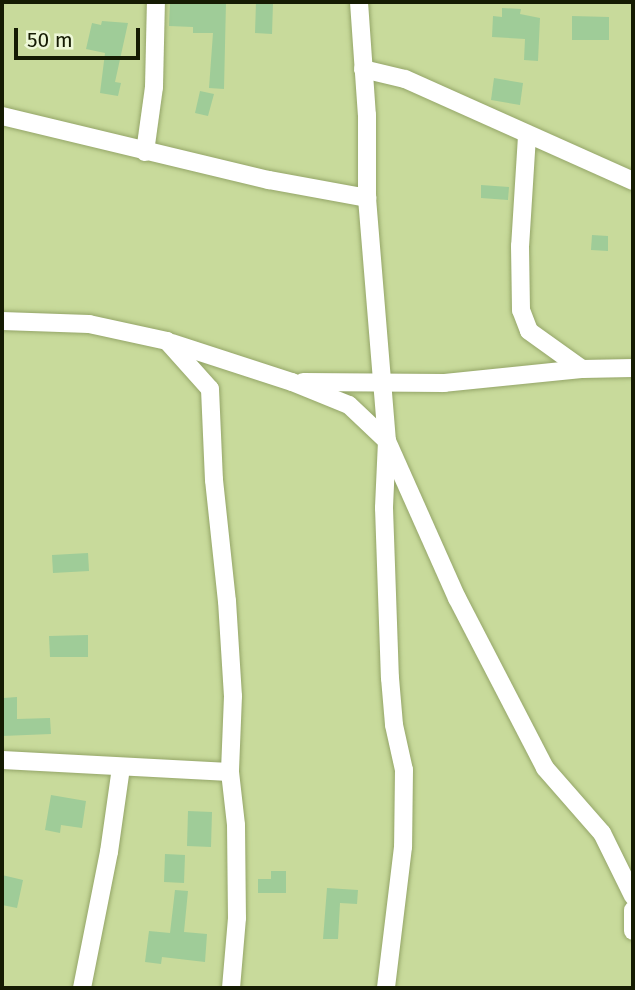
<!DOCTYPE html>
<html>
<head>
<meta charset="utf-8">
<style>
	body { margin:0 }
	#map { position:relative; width:635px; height:990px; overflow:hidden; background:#c8da9b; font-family:"Fira Sans",sans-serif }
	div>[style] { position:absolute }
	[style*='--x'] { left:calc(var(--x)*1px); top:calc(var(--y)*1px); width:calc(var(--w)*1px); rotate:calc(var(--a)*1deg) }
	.building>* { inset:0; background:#9fcc98 }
	.roads { filter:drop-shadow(0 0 2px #94a568) drop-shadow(0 0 2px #94a568) }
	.street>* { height:18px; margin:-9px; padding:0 9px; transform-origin:9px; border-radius:9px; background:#fff }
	span { translate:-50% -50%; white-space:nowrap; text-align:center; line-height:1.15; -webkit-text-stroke:6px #edf7d7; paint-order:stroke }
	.frame { position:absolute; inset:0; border:4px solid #151b03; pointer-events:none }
	.scale { position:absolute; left:14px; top:28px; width:126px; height:32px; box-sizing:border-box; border:4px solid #151b03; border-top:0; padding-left:9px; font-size:21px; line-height:24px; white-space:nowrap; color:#151b03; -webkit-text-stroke:5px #edf7d7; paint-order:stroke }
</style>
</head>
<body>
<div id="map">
	<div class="building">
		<i style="clip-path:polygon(170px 2px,226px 2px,224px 89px,209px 88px,213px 33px,193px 33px,193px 27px,169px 26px)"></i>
		<i style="clip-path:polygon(256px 2px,273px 3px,272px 34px,255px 33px)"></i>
		<i style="clip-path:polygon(502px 8px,521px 9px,520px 14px,540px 18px,538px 61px,524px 60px,525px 39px,492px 37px,493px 16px,502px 17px)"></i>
		<i style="clip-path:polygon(572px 16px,609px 17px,609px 40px,572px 40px)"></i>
		<i style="clip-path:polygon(102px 21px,128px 23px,115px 82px,121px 83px,118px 96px,100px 93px,105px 53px,86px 49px,92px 23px,101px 25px)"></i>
		<i style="clip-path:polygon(494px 78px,523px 83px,520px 105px,491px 100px)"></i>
		<i style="clip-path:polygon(200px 91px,214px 94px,208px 116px,195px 113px)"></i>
		<i style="clip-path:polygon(481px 185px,509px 187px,508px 200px,481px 198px)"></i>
		<i style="clip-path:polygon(592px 235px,608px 236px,608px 251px,591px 250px)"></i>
		<i style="clip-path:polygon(88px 553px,89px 571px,53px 573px,52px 555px)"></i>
		<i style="clip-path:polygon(88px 635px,88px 657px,50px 657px,49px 636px)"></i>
		<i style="clip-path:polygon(17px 697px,17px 719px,50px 718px,51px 734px,2px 736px,4px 698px)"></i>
		<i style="clip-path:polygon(51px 795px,86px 801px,82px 828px,61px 825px,60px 833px,45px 830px)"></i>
		<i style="clip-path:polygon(188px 811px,212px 812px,211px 847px,187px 846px)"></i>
		<i style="clip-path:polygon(165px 854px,185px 855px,184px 883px,164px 882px)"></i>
		<i style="clip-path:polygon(271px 871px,286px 871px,286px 893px,258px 893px,258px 879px,271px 879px)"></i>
		<i style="clip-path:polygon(2px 875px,23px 880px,17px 908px,2px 905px)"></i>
		<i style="clip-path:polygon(327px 888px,358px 890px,357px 904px,340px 903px,338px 939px,323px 939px)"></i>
		<i style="clip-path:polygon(175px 890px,188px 891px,184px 932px,207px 934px,205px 962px,162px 957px,161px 964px,145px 962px,149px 931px,170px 933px)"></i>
	</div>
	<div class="roads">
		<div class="street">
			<i style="--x:359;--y:2;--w:113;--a:86"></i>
			<i style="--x:367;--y:115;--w:83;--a:90"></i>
			<i style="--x:367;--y:198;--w:244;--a:85.3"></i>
			<i style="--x:387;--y:441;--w:67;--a:92.6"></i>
			<i style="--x:384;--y:508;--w:170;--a:88"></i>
			<i style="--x:390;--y:678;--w:47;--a:85.1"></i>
			<i style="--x:394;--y:725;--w:46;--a:77.5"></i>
			<i style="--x:404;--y:770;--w:77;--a:90.7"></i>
			<i style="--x:403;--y:847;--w:142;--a:96.9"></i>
			<i style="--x:363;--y:69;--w:43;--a:13.4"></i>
			<i style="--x:405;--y:79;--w:250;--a:24.1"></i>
			<i style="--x:2;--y:116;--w:275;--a:13.5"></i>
			<i style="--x:269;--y:180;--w:100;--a:10.4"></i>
			<i style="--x:527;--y:136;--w:110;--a:93.6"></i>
			<i style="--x:520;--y:246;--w:64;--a:89.1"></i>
			<i style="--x:521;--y:310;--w:22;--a:69"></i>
			<i style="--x:529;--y:331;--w:65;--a:35.6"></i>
			<i style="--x:582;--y:369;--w:51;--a:-1.1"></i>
			<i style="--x:145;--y:152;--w:66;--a:-82.1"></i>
			<i style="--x:154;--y:87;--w:85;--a:-88.7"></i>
			<i style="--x:2;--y:321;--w:87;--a:2"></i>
			<i style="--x:89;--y:324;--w:80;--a:12.3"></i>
			<i style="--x:167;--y:341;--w:64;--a:48.1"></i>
			<i style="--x:210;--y:389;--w:91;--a:87.5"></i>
			<i style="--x:214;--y:480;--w:122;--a:83.9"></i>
			<i style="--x:227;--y:601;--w:95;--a:86.4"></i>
			<i style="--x:233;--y:696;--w:76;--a:92.3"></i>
			<i style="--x:230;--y:772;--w:53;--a:83.5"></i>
			<i style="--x:236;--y:825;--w:93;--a:89.4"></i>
			<i style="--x:237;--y:918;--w:70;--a:94.9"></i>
			<i style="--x:172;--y:343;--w:126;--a:18"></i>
			<i style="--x:292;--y:382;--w:61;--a:22"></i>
			<i style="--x:349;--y:405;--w:52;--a:43.5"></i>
			<i style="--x:387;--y:441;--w:172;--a:66"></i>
			<i style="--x:457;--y:598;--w:191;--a:62.6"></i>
			<i style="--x:545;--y:768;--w:86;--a:48.8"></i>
			<i style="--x:602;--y:833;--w:70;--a:63.8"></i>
			<i style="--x:303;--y:382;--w:141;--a:0.4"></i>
			<i style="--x:444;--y:383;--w:139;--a:-5.8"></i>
			<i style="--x:2;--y:760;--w:228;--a:3"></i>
			<i style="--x:633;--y:910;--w:21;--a:90"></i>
			<i style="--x:82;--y:988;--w:139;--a:-78.8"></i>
			<i style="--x:109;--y:852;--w:85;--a:-81.9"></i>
		</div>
	</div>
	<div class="frame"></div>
	<div class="scale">50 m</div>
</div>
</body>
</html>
